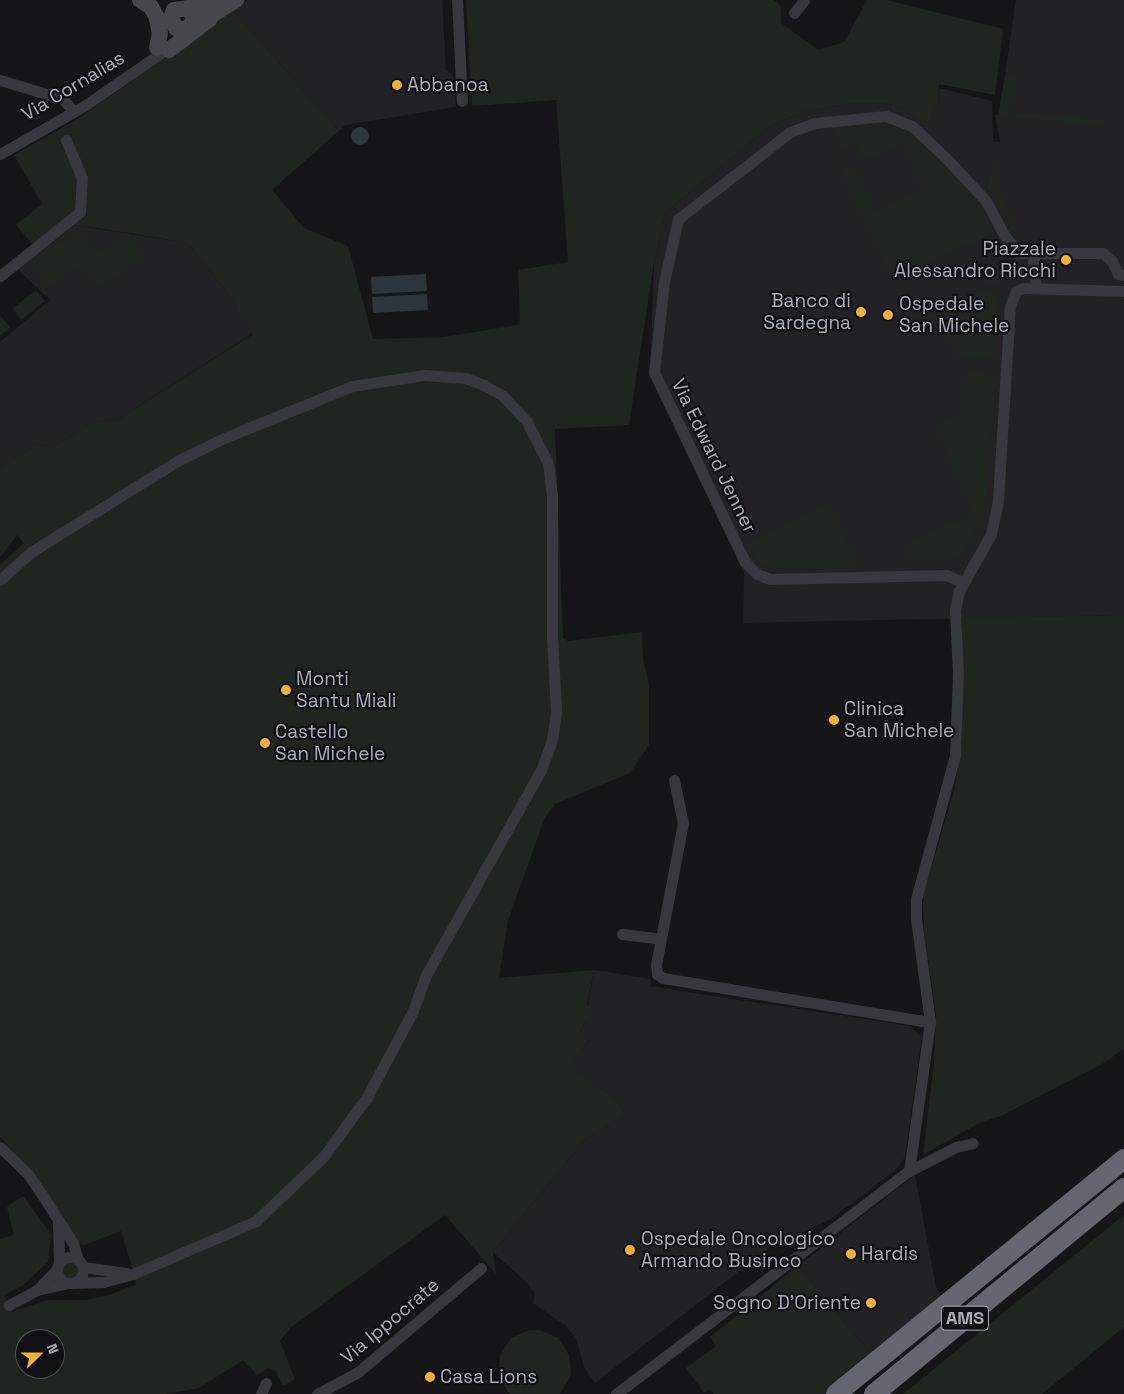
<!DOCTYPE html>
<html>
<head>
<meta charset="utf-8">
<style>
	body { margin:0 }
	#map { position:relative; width:1124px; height:1394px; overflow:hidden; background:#161618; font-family:"Space Grotesk",sans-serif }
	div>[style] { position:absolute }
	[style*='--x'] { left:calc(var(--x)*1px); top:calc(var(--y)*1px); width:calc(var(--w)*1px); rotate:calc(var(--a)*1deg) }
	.built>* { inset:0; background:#222225 }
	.green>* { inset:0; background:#1e261f }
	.round { border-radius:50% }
	.water>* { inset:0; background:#2c353c }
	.street>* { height:11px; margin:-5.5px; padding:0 5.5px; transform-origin:5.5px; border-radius:5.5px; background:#37383d }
	.street>.ring { margin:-5.5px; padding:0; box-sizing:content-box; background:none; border:11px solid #37383d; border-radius:50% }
	.secondary>* { height:16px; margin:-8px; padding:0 8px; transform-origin:8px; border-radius:8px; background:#45474d }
	.highway>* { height:20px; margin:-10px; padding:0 10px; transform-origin:10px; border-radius:10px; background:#63666e }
	.dots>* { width:14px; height:14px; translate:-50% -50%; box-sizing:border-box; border:2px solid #111113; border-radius:50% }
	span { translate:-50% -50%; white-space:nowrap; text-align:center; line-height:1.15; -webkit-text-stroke:4.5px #111113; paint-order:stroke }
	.shield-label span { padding:1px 4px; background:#111113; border:1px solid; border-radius:4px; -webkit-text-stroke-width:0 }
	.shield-label { font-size:18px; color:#a8adb8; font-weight:700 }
	.poi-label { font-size:19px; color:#a8adb8 }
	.left { translate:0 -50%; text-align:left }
	.right { translate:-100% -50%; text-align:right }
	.street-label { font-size:19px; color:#a8adb8 }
	.north { position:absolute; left:15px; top:1329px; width:50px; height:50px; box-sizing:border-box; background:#111113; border:1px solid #4d4f55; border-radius:50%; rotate:68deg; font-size:14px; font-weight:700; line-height:20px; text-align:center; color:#a8adb8 }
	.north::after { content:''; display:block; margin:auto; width:18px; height:22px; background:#f2b134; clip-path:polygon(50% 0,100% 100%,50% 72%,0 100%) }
</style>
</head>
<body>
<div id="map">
	<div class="built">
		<i style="clip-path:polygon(248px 0,442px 0,446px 70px,454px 77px,456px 107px,345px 125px,339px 131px,233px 10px)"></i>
		<i style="clip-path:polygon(1016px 0,1124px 0,1124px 615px,743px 623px,744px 573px,650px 377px,654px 262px,666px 212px,770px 126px,806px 111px,847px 104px,885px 103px,901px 107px,927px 126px,938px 104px,939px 88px,992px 101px,993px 142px,1000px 142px,995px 115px,999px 115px)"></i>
		<i style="clip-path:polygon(74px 225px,188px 243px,226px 291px,253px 333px,114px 422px,95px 421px,52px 448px,37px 444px,0 468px,0 342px,50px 300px,18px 269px)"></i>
		<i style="clip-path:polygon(594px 970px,650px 979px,651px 986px,693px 993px,910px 1026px,922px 1037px,905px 1157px,897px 1169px,831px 1219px,769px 1248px,595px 1383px,584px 1367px,576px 1338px,566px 1326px,533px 1303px,535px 1293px,526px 1282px,493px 1252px,586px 1138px,625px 1115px,619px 1102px,569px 1067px,589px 1040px,580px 1030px,585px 1023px)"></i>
		<i style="clip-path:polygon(915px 1175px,936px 1287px,941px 1296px,871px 1354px,798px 1266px)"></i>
	</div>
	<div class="green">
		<i style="clip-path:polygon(evenodd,466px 0,774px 0,781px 7px,781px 23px,818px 50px,844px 42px,867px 0,886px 0,1003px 29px,995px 95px,939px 84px,938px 104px,927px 127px,901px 107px,885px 103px,847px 104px,806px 111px,770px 126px,666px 212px,654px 262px,629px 425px,555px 429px,563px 638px,568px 641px,642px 632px,643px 660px,649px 685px,649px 745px,630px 773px,555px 804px,545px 817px,508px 921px,499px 978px,594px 970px,587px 1005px,591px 1013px,580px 1030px,589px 1039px,570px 1067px,619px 1102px,625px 1115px,586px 1138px,493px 1252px,496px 1274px,445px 1215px,290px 1328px,280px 1341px,295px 1379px,283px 1386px,276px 1372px,268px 1368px,257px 1375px,243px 1360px,199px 1388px,166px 1394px,0 1394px,0 1239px,14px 1235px,7px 1207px,23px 1196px,51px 1234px,48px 1262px,23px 1285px,4px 1295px,12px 1312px,47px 1300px,86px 1300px,109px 1295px,135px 1285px,136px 1280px,121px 1231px,84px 1245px,77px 1243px,40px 1182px,0 1137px,0 565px,24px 543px,17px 535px,0 557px,0 468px,37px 444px,52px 448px,95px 421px,114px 422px,253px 334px,226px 291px,188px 243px,129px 233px,144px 257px,98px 288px,82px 264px,46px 289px,29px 263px,79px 230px,96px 255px,128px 233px,64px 223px,34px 246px,16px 225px,42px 204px,14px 155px,76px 120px,233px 10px,339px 131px,272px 190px,304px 228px,348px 246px,373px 339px,444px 337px,517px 325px,520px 321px,518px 270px,568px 262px,556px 100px,472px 106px,466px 0,25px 1339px,55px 1339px,55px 1369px,25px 1369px,25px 1339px)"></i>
		<i style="clip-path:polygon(1009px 75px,1016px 75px,1008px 113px,1102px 119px,1106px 115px,1106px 127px,998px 115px,1005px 77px)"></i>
		<i style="clip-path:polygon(886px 121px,908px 132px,950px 172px,978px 202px,995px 233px,890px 278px,840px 170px,854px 164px,875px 211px,922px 190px,901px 144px,863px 160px,856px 145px,842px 150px,832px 127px)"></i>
		<i style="clip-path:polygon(993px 161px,999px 161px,998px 180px,1022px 247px,1012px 241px,998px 206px,987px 190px)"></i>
		<i style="clip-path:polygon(998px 269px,1003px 272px,1001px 282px,979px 282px,979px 274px)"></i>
		<i style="clip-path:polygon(974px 289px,986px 290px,999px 298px,995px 359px,957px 358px,943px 324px,937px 327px,931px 314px,976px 295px)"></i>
		<i style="clip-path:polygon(36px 290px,45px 301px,21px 320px,13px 308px)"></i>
		<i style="clip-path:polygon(0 315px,10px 328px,0 336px)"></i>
		<i style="clip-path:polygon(965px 370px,996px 375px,986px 499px,981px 519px,969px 545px,961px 555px,950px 559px,906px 560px,901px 546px,972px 514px,934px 425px,958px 413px)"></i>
		<i style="clip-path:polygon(832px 503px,859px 568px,778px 569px,761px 564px,744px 548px,749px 541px)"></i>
		<i style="clip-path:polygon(1124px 615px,1124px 1048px,1106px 1062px,1001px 1116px,981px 1122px,923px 1155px,934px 1062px,936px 1014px,924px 932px,923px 895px,954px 791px,962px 743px,962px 618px)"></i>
		<i style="clip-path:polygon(1124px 1215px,1124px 1327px,1042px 1394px,903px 1394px)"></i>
		<i class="round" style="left:62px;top:1262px;width:16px;height:16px"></i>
		<i style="clip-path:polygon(798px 1266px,871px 1354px,825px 1394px,714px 1394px,710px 1389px,704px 1393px,686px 1368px,716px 1346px,710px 1337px)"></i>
		<i style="clip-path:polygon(529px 1330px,540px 1330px,558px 1338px,569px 1355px,571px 1375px,560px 1394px,510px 1394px,502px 1384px,499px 1375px,500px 1355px,511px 1338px)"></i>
	</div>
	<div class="water">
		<i class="round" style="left:351px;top:127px;width:18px;height:18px"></i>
		<i style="clip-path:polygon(426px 274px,427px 291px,372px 294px,371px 277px)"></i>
		<i style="clip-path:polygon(427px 294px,428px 310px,373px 313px,372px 297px)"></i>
	</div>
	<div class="street">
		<i style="--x:457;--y:0;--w:101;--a:87.2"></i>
		<i style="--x:794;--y:13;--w:16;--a:-52"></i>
		<i style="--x:0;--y:80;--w:66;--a:16.8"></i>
		<i style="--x:63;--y:99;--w:17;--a:50"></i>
		<i style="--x:0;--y:154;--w:100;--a:-29.9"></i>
		<i style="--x:87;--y:104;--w:106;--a:-34.6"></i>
		<i style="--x:0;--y:276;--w:102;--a:-38.7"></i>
		<i style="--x:80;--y:212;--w:34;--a:-87"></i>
		<i style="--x:82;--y:178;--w:41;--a:-112.8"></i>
		<i style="--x:1036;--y:287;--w:26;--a:-97"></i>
		<i style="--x:1033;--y:261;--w:11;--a:-63"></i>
		<i style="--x:0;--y:580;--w:42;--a:-42.1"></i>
		<i style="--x:31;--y:552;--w:172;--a:-31.9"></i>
		<i style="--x:177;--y:461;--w:52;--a:-26.1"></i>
		<i style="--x:224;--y:438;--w:138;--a:-22.1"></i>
		<i style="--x:352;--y:386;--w:74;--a:-8.6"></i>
		<i style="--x:425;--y:375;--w:40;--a:4.3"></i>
		<i style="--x:465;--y:378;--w:20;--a:20"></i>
		<i style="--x:484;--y:385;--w:22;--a:30"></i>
		<i style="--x:503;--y:396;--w:35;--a:47"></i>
		<i style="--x:527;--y:422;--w:46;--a:62.9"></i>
		<i style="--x:548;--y:463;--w:32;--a:83"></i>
		<i style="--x:552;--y:495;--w:142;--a:90"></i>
		<i style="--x:552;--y:637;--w:75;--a:86.9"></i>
		<i style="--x:556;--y:712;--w:28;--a:98"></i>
		<i style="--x:552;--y:740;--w:32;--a:110"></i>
		<i style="--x:541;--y:770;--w:235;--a:119.3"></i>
		<i style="--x:426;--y:975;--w:38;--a:110"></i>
		<i style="--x:413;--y:1011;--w:98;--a:118.1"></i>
		<i style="--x:367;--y:1097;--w:73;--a:126.1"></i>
		<i style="--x:324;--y:1156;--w:94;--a:136.3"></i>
		<i style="--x:256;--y:1221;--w:134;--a:156.7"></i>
		<i style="--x:133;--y:1274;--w:30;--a:165"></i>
		<i style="--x:104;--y:1282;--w:32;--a:178"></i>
		<i style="--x:962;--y:582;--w:17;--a:-156"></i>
		<i style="--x:946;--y:575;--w:176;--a:178.7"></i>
		<i style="--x:770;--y:579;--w:14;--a:-159"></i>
		<i style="--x:757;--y:574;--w:17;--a:-135"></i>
		<i style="--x:745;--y:562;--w:211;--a:-115.6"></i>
		<i style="--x:654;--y:372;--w:91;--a:-83.7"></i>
		<i style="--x:664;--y:282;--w:65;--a:-77.5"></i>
		<i style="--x:678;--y:219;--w:142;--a:-37.8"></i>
		<i style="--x:790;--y:132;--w:27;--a:-20"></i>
		<i style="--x:815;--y:123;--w:71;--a:-5.6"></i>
		<i style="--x:886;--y:116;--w:28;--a:21"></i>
		<i style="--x:912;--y:126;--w:47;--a:43.3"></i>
		<i style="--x:946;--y:158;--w:59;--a:47.1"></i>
		<i style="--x:986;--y:201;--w:38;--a:62"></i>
		<i style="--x:1004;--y:235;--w:23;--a:50"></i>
		<i style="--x:1019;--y:253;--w:84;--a:0"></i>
		<i style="--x:1103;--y:253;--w:12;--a:42"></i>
		<i style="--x:1112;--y:261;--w:14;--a:65"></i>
		<i style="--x:1118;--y:274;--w:6;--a:9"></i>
		<i style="--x:674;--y:780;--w:44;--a:78.2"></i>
		<i style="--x:683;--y:823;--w:144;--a:100.8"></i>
		<i style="--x:656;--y:964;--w:10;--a:84"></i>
		<i style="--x:657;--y:974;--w:7;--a:34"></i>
		<i style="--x:663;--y:978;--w:271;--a:9.4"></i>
		<i style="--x:622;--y:934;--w:39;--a:7"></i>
		<i style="--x:0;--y:1147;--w:39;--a:44"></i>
		<i style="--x:28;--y:1174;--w:23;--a:56"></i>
		<i style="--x:41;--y:1193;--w:59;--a:57.4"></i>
		<i style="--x:73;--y:1243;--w:18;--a:74"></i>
		<i style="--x:909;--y:1171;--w:150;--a:-82"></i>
		<i style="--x:930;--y:1022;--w:104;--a:-97.7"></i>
		<i style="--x:916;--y:919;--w:20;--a:-90"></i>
		<i style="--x:916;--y:899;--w:149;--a:-74.8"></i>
		<i style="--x:955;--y:755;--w:81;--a:-87.9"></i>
		<i style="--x:958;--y:674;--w:64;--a:-92.7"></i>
		<i style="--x:955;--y:610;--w:19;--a:-78"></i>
		<i style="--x:959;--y:591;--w:65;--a:-60.7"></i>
		<i style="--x:991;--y:534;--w:35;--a:-78"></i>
		<i style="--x:998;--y:500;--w:194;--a:-86.5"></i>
		<i style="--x:1010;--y:306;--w:16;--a:-68"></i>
		<i style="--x:1016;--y:291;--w:8;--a:-23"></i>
		<i style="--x:1023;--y:288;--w:101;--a:1.7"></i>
		<i style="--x:58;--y:1223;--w:40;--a:88.6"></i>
		<i class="ring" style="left:57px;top:1257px;width:15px;height:15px"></i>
		<i style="--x:83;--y:1267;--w:44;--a:7.8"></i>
		<i style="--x:37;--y:1290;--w:29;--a:-46"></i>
		<i style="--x:9;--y:1305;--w:32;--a:-28"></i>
		<i style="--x:37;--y:1290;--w:31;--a:-13"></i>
		<i style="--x:261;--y:1394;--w:12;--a:-66"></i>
		<i style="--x:317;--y:1394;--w:47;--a:-28.2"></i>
		<i style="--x:358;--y:1372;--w:161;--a:-40.2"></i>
		<i style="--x:616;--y:1394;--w:368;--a:-37.3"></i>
		<i style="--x:909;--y:1171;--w:53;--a:-27.1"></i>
		<i style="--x:956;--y:1147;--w:17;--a:-13"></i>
	</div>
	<div class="secondary">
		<i style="--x:140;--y:0;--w:13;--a:32"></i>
		<i style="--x:151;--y:7;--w:13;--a:61"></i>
		<i style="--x:157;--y:18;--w:15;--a:79"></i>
		<i style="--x:160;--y:33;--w:15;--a:101"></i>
		<i style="--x:188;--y:8;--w:8;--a:50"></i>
		<i style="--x:193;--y:14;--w:11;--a:95"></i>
		<i style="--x:192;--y:25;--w:10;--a:151"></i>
		<i style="--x:183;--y:30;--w:7;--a:-164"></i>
		<i style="--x:176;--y:28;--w:10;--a:-119"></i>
		<i style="--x:171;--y:19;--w:9;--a:-72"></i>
		<i style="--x:174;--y:10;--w:29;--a:-8"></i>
		<i style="--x:203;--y:6;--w:13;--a:-29"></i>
		<i style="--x:199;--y:23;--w:44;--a:-31.9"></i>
		<i style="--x:169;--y:50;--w:51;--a:-37.1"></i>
	</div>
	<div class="highway">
		<i style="--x:836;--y:1394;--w:372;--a:-39.2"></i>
		<i style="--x:874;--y:1394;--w:324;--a:-39.5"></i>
	</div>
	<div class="dots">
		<i style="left:397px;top:85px;background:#f2b134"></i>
		<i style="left:1066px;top:260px;background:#f2b134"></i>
		<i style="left:861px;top:312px;background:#f2b134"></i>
		<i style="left:888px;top:315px;background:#f2b134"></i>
		<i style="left:286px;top:690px;background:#f2b134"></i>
		<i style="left:834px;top:720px;background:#f2b134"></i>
		<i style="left:265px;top:743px;background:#f2b134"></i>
		<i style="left:630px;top:1250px;background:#f2b134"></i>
		<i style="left:851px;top:1254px;background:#f2b134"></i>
		<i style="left:871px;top:1303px;background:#f2b134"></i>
		<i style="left:430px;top:1377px;background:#f2b134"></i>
	</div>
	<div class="shield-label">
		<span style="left:965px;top:1318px">AMS</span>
	</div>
	<div class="poi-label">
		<span class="left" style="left:407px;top:85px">Abbanoa</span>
		<span class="right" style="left:1056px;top:260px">Piazzale<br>Alessandro Ricchi</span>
		<span class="right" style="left:851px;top:312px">Banco di<br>Sardegna</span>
		<span class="left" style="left:899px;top:315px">Ospedale<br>San Michele</span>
		<span class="left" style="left:296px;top:690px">Monti<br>Santu Miali</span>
		<span class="left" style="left:844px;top:720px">Clinica<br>San Michele</span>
		<span class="left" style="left:275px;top:743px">Castello<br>San Michele</span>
		<span class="left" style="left:641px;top:1250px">Ospedale Oncologico<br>Armando Businco</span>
		<span class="left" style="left:861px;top:1254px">Hardis</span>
		<span class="right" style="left:861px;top:1303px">Sogno D'Oriente</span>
		<span class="left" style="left:440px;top:1377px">Casa Lions</span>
	</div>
	<div class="street-label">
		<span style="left:73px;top:86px;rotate:-31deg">Via Cornalias</span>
		<span style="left:714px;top:456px;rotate:64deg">Via Edward Jenner</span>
		<span style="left:390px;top:1321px;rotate:-40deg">Via Ippocrate</span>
	</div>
	<div class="north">N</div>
</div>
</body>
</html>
